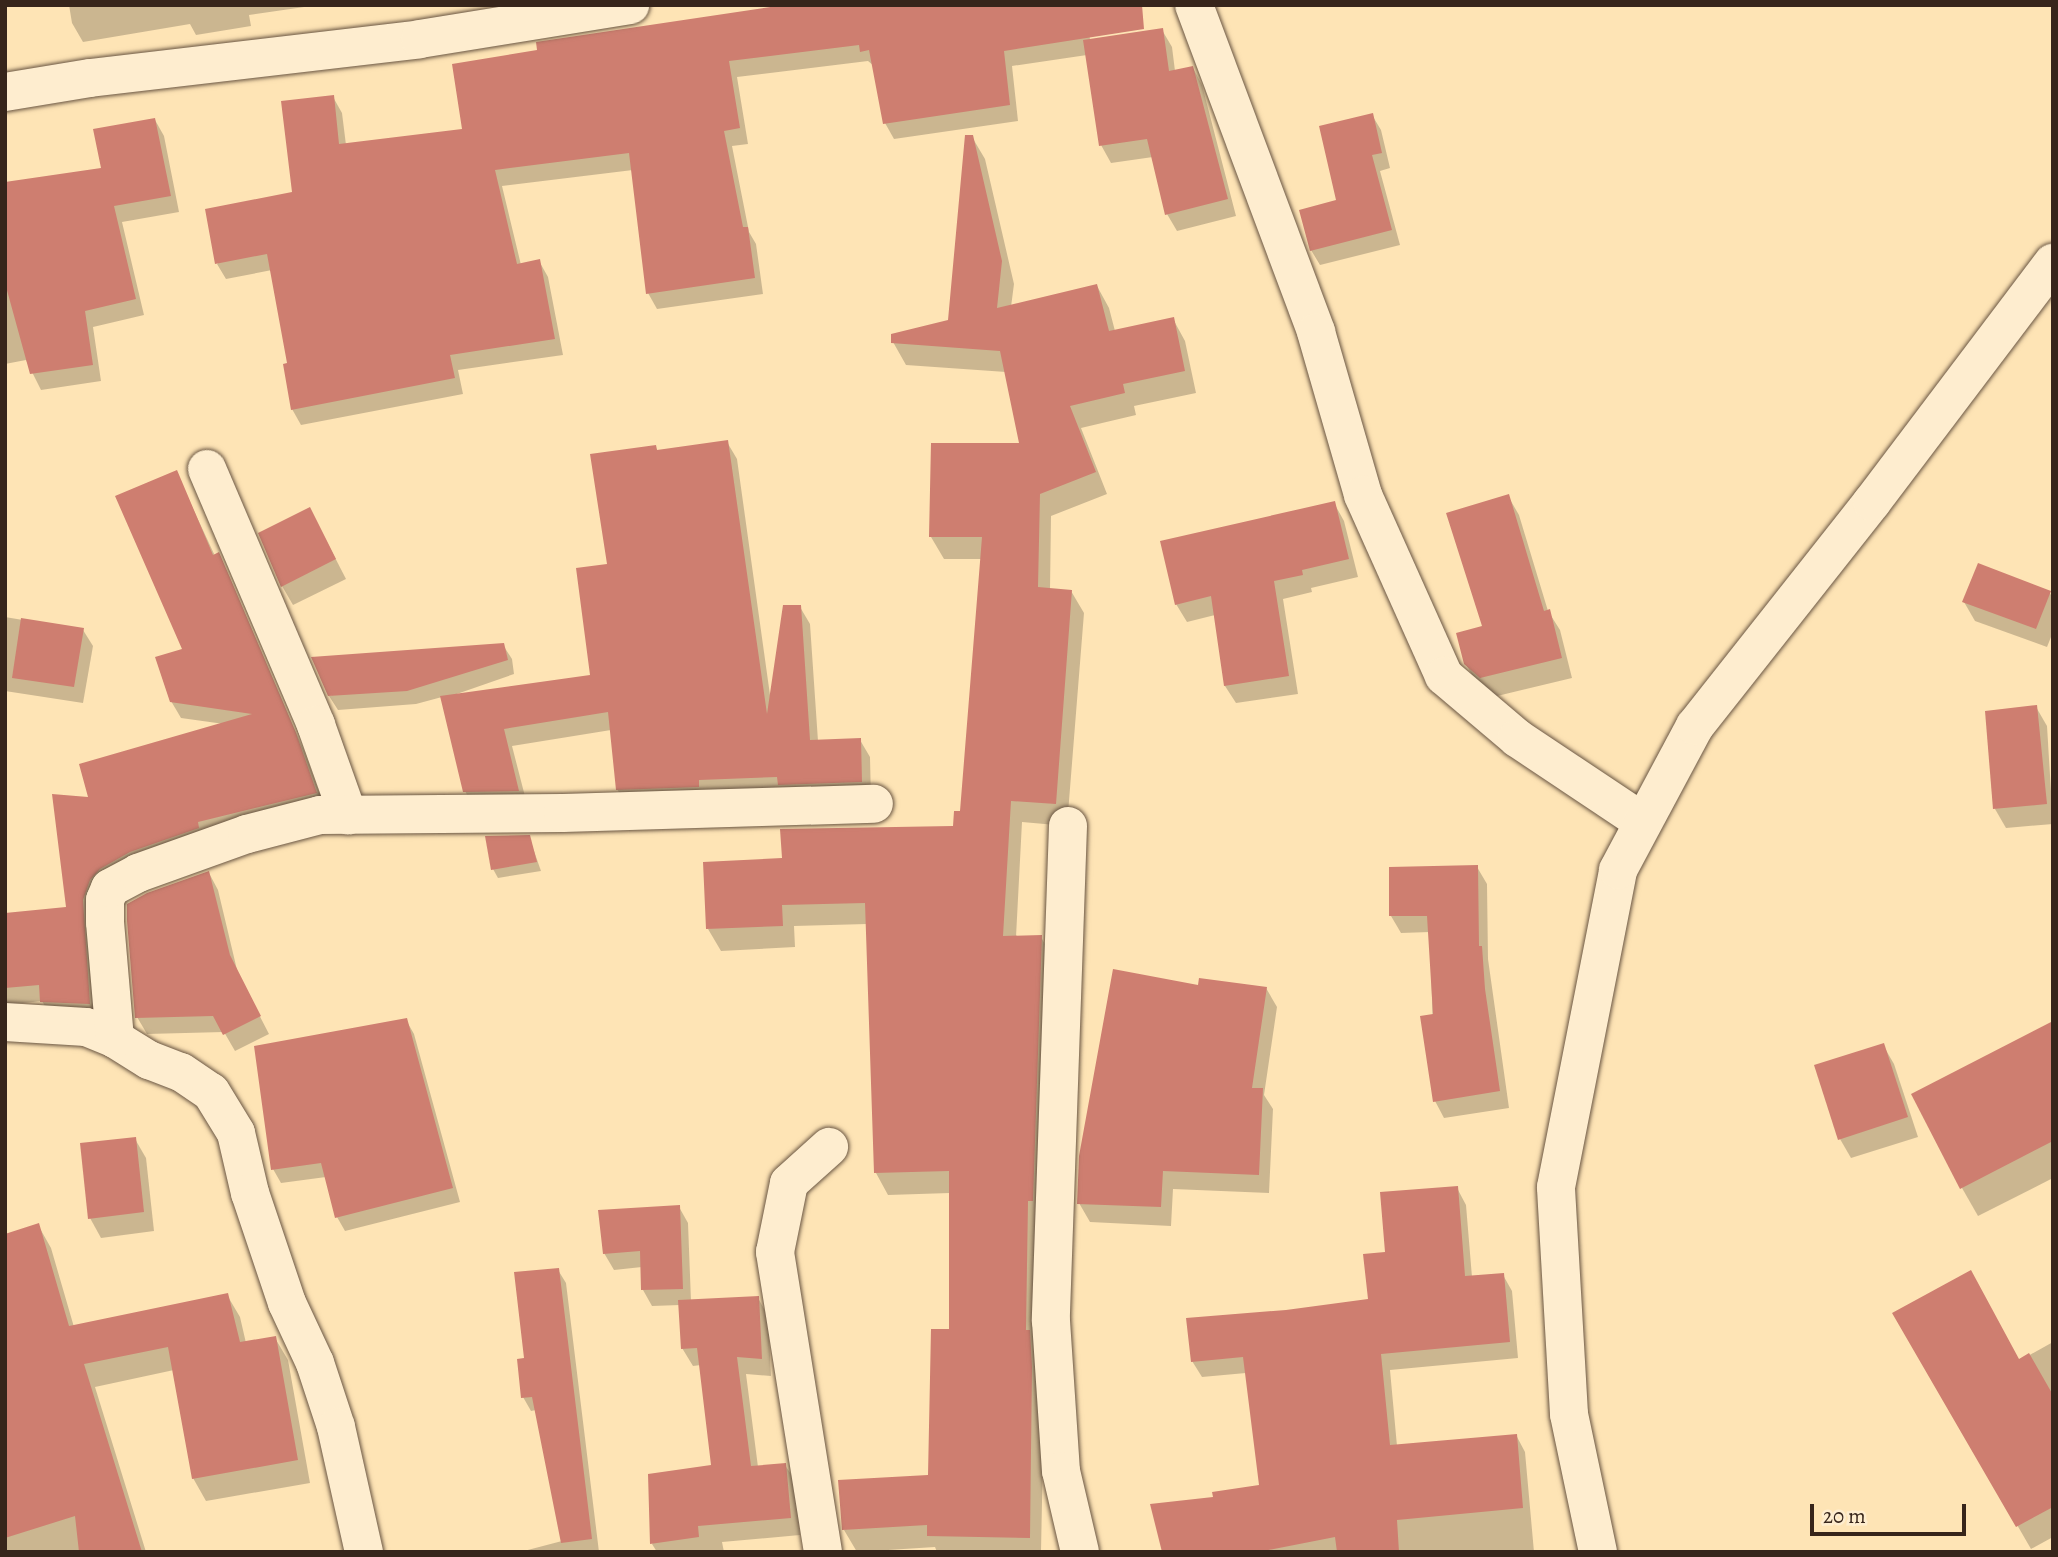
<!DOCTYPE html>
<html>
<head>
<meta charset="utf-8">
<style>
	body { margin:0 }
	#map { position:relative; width:2058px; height:1557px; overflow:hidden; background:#fee4b5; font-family:Alegreya,serif }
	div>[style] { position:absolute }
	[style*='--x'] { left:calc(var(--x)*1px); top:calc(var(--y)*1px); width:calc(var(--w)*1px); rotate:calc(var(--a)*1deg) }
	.shadow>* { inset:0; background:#0003 }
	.building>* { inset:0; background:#ce7e70 }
	.roads { filter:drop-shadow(0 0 2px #695542) drop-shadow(0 0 2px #695542) }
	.minor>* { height:38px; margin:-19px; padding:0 19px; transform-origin:19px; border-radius:19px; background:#feedcf }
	span { translate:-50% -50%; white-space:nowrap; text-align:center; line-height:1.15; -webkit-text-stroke:6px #feedcf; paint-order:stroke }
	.frame { position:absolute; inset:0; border:7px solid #37251b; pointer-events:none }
	.scale { position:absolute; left:1810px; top:1504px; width:156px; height:32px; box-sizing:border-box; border:4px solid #37251b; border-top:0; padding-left:9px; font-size:21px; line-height:24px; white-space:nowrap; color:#37251b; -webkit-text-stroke:5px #feedcf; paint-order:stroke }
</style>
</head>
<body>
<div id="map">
	<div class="shadow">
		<i style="clip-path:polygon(69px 5px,318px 5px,249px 15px,251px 26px,196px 35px,190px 24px,83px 42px,72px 23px)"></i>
		<i style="clip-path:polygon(1088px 5px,1090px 41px,1162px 30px,1172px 47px,1175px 71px,1193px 68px,1202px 85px,1236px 216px,1177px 231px,1167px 214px,1153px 157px,1111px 163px,1101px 145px,1087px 55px,1012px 66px,1018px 121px,894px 139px,885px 123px,874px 66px,868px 61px,737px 77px,748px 144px,732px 146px,749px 232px,756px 244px,763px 294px,657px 309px,648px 293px,633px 170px,502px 186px,521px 265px,539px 261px,548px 277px,563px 355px,458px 370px,463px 394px,301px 425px,292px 409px,289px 365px,272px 270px,226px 279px,217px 264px,294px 193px,333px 97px,342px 113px,346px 145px,465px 130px,454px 65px)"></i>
		<i style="clip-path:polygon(1372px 115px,1381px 130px,1390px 168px,1380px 171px,1400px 245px,1320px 265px,1311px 250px,1338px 201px)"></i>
		<i style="clip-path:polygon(155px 120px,164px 136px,179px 212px,122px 222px,144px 315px,93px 327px,101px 381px,41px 390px,26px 360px,5px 364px,5px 276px,103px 169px)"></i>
		<i style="clip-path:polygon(972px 137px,985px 159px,1014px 284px,1011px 307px,1097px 286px,1109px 308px,1115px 331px,1173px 319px,1185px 341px,1196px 393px,1134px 406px,1136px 415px,1081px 428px,1107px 494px,1051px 516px,1050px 590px,1071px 591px,1084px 613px,1067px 826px,1022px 822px,1016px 937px,1041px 937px,1053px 959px,1041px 1552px,937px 1552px,935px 1547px,857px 1552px,844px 1530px,930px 1476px,950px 1331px,950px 1193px,888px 1195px,876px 1173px,867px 924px,794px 926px,795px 947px,721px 951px,708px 929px,954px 828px,962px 813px,982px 559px,944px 559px,931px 537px,1021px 445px,1006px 372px,906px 365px,893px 342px,949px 322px)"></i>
		<i style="clip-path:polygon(727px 442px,737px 459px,770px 695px,800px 607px,810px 624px,818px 741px,860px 740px,870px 757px,871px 799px,627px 806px,617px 789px,611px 730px,512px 746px,528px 808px,475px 809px,465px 791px,442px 697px,416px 704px,338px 710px,329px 696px,503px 645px,512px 659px,514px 674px,451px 696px,592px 676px,609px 565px,655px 447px,658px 451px)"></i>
		<i style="clip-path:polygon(176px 472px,215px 556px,218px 555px,227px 571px,304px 751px,325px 809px,108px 885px,98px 1019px,52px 1018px,42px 1001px,5px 1005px,5px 915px,68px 909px,91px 799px,224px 724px,181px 718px,171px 701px,184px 650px)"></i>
		<i style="clip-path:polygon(1508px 496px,1519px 515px,1548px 611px,1560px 630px,1572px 678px,1493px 697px,1477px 683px,1465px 663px,1484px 627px)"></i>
		<i style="clip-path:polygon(1334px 503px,1344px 521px,1358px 577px,1311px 588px,1312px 592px,1283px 599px,1298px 694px,1236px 703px,1225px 686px,1215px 615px,1187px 622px,1176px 604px)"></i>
		<i style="clip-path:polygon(310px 509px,346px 579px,293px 605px,282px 586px)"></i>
		<i style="clip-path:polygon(2049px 592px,2053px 598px,2053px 632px,2047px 647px,1975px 621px,1964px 602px)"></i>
		<i style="clip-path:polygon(5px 617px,83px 630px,93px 646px,83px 703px,5px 691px)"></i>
		<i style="clip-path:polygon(2036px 707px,2047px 726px,2053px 824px,2006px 828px,1995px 809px)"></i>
		<i style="clip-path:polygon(529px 837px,541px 871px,498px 878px,493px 869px)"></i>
		<i style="clip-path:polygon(1477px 867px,1487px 884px,1488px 959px,1509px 1108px,1444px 1118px,1435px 1101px,1430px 932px,1401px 933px,1391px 916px,1390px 869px)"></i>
		<i style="clip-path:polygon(209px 873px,218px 890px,238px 974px,269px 1034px,235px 1051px,224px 1032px,147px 1034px,137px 1017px)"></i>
		<i style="clip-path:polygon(1199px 987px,1266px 988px,1277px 1007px,1264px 1095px,1273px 1109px,1269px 1193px,1173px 1189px,1171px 1226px,1090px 1222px,1079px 1203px)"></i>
		<i style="clip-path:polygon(406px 1020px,414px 1034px,460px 1202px,345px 1231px,337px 1217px,326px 1177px,281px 1183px,273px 1169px)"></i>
		<i style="clip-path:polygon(2053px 1042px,2053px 1178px,1978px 1216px,1962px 1188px)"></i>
		<i style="clip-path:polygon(1883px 1045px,1894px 1064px,1918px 1137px,1851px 1158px,1840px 1139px)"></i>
		<i style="clip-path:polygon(135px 1139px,146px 1158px,154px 1231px,101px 1238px,90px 1218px)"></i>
		<i style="clip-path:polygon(1457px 1188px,1466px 1205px,1472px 1277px,1503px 1275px,1512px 1291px,1518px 1358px,1390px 1370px,1397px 1446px,1516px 1435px,1525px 1452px,1534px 1552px,1164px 1552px,1215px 1499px,1261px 1487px,1246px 1373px,1202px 1377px,1192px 1361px,1286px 1312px,1370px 1301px,1387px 1254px)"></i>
		<i style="clip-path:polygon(679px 1207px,688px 1223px,691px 1301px,758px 1298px,768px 1316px,771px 1376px,746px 1374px,758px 1467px,785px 1465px,796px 1482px,800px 1535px,722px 1542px,724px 1552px,657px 1552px,652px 1544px,713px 1467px,701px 1365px,693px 1366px,682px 1348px,680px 1305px,652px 1306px,643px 1290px,642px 1267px,614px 1270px,604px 1253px)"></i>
		<i style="clip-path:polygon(38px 1225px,51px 1248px,74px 1327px,227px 1295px,240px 1317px,246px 1343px,275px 1338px,288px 1360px,310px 1483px,206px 1501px,193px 1478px,174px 1370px,95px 1387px,146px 1552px,5px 1552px,5px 1236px)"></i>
		<i style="clip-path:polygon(558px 1270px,566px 1283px,599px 1552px,520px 1552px,562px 1541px,536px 1410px,531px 1411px,523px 1397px)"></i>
		<i style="clip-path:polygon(1895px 1314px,2019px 1361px,2053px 1342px,2053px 1537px,2031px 1549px)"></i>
	</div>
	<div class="building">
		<i style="clip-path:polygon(784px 5px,1142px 5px,1144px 29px,1004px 51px,1010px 105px,883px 124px,869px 50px,860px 52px,859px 45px,729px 61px,740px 128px,724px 131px,743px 227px,748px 227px,755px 278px,646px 294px,629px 153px,495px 170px,517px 264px,540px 259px,555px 339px,450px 355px,455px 378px,291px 410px,283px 364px,287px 363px,267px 254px,215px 264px,205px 209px,292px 192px,281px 101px,334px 95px,339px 144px,462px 129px,452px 64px,537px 50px,536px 42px)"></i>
		<i style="clip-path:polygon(1163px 28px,1169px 71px,1193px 66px,1228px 199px,1165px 215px,1147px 139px,1099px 146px,1083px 40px)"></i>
		<i style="clip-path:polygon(1373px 113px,1382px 153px,1372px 155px,1392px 230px,1310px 251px,1299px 210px,1336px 200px,1319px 126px)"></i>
		<i style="clip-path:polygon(155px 118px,171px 196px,114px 206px,136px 299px,85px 311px,93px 365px,30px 374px,5px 283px,5px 182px,101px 168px,93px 129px)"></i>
		<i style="clip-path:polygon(965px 135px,973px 135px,1002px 261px,997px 308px,1097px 284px,1109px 331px,1174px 317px,1185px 371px,1123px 384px,1125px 393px,1070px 406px,1096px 472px,1040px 494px,1038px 587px,1072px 590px,1056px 804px,1011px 801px,1003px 936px,1042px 935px,1033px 1201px,1028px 1201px,1026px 1330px,1030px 1330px,1032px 1367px,1030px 1538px,927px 1536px,927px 1525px,842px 1530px,838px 1480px,928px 1475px,931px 1329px,949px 1329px,949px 1171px,874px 1173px,865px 903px,782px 905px,783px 926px,706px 929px,703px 862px,782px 858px,780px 829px,953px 826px,954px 811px,960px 811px,982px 537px,929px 537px,931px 443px,1019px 443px,1000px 351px,891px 343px,891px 334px,948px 320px)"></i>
		<i style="clip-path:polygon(728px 440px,767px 714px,783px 605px,801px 605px,810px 740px,861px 738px,862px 782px,778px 785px,777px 777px,699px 780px,699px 787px,616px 790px,608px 712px,504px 729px,519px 791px,463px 792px,440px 696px,590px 675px,576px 568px,607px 564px,590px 454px,656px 445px,657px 450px)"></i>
		<i style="clip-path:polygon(177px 470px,213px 555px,219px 552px,296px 733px,317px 793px,198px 822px,199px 828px,130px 852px,100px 869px,90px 880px,83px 900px,90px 1004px,40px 1002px,39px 985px,5px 988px,5px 913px,66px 907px,52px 794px,88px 797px,79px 764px,252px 714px,170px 702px,155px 657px,182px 649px,115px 496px)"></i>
		<i style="clip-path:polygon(1509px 494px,1544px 611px,1550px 609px,1562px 658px,1480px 678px,1464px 664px,1456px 633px,1482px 626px,1446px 513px)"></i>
		<i style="clip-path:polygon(1335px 501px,1349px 559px,1302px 570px,1303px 575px,1274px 581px,1289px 676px,1224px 686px,1211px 596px,1175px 605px,1160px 541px)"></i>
		<i style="clip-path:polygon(310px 507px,336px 559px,281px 587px,258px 533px)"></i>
		<i style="clip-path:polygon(1978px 563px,2051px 591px,2036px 629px,1962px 602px)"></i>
		<i style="clip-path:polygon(21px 618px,84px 628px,74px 687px,12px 678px)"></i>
		<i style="clip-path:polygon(504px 643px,508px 660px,407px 691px,328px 696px,311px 657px)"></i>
		<i style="clip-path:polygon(2037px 705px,2047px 804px,1993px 809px,1985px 711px)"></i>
		<i style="clip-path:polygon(530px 835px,537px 862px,491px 870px,485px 836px)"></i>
		<i style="clip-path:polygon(1478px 865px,1479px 946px,1482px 946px,1485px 989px,1500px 1091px,1433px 1102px,1420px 1016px,1433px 1014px,1427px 916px,1389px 916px,1389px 867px)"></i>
		<i style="clip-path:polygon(209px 871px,230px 955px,261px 1016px,223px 1035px,213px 1016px,135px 1018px,127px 921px,127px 904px,147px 893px)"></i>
		<i style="clip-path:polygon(1113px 969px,1198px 985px,1199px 978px,1267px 987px,1252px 1088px,1263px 1088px,1259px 1175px,1163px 1171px,1161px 1207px,1077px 1204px,1079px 1156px)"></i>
		<i style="clip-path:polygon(407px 1018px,453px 1188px,335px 1218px,321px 1163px,271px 1170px,254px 1046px)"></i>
		<i style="clip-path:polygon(2053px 1021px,2053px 1141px,1960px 1189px,1911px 1094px)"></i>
		<i style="clip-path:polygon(1884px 1043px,1908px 1117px,1838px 1140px,1814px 1065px)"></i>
		<i style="clip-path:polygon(136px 1137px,144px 1212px,88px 1219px,80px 1143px)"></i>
		<i style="clip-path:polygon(1458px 1186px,1465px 1276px,1504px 1273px,1510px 1342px,1381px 1354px,1390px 1445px,1517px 1434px,1523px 1508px,1397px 1520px,1399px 1552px,1337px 1552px,1335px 1537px,1258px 1552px,1162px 1552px,1150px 1504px,1213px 1497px,1212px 1492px,1259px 1485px,1243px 1357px,1191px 1362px,1186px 1318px,1286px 1310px,1368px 1299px,1363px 1254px,1385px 1252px,1380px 1192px)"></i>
		<i style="clip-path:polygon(680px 1205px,683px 1289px,641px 1290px,640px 1251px,603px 1254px,598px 1210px)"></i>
		<i style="clip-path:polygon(39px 1223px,69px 1326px,228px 1293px,240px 1342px,276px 1336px,298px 1460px,192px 1479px,168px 1347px,84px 1364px,142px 1552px,79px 1552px,75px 1516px,5px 1538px,5px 1234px)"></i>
		<i style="clip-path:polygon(559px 1268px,592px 1539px,561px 1543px,532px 1397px,521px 1398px,517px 1359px,524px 1358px,514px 1272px)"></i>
		<i style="clip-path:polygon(1971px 1270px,2019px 1359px,2029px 1353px,2053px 1395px,2053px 1507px,2016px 1527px,1892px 1313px)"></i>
		<i style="clip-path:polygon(759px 1296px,762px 1359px,737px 1357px,751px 1466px,786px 1463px,791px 1518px,698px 1526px,699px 1537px,650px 1544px,648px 1474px,711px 1465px,697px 1348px,681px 1349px,678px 1300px)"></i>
	</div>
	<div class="roads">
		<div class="minor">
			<i style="--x:1194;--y:5;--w:349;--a:69.5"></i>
			<i style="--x:1316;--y:332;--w:170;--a:73.9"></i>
			<i style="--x:1363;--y:495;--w:198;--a:65.9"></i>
			<i style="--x:1444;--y:676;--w:96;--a:40.3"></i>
			<i style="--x:1517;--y:738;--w:151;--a:33.7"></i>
			<i style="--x:5;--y:92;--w:86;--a:-9.4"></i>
			<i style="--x:90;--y:78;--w:332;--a:-6.7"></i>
			<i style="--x:420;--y:39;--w:213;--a:-9.2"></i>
			<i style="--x:207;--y:469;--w:278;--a:66.9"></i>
			<i style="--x:316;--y:725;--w:96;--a:70.4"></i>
			<i style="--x:1068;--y:826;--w:495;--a:92"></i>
			<i style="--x:1051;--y:1321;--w:150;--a:86.2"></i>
			<i style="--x:1061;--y:1471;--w:83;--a:76.8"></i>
			<i style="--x:5;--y:1022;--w:81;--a:3.5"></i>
			<i style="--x:86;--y:1027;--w:31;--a:22"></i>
			<i style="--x:115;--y:1039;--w:40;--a:32"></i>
			<i style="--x:149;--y:1060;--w:34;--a:21"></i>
			<i style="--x:181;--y:1072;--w:36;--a:34"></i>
			<i style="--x:211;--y:1092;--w:48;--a:58.6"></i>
			<i style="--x:236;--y:1133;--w:62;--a:76.9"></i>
			<i style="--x:250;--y:1193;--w:116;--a:71.4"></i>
			<i style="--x:287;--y:1303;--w:66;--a:65"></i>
			<i style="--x:315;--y:1363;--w:67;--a:71.8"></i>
			<i style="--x:336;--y:1427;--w:128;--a:77.4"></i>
			<i style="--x:115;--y:1039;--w:117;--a:-94.9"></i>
			<i style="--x:105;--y:922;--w:22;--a:-90"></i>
			<i style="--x:105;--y:900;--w:13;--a:-67"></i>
			<i style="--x:110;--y:888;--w:32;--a:-28"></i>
			<i style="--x:138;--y:873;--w:116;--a:-19.7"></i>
			<i style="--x:247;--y:834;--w:75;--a:-14.6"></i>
			<i style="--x:320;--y:815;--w:243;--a:-0.5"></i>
			<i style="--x:563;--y:813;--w:311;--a:-1.7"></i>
			<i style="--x:823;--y:1552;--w:304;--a:-99.1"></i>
			<i style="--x:775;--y:1252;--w:70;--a:-78.5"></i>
			<i style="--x:789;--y:1183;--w:54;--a:-42"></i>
			<i style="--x:1598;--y:1552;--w:141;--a:-101.9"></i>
			<i style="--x:1569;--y:1414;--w:227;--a:-93.3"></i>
			<i style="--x:1556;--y:1187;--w:323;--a:-78.9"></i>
			<i style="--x:1618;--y:870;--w:163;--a:-61.9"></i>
			<i style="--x:1695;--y:726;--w:285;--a:-51.7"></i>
			<i style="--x:1872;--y:502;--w:300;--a:-52.9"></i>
		</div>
	</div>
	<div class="frame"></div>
	<div class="scale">20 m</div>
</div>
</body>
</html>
